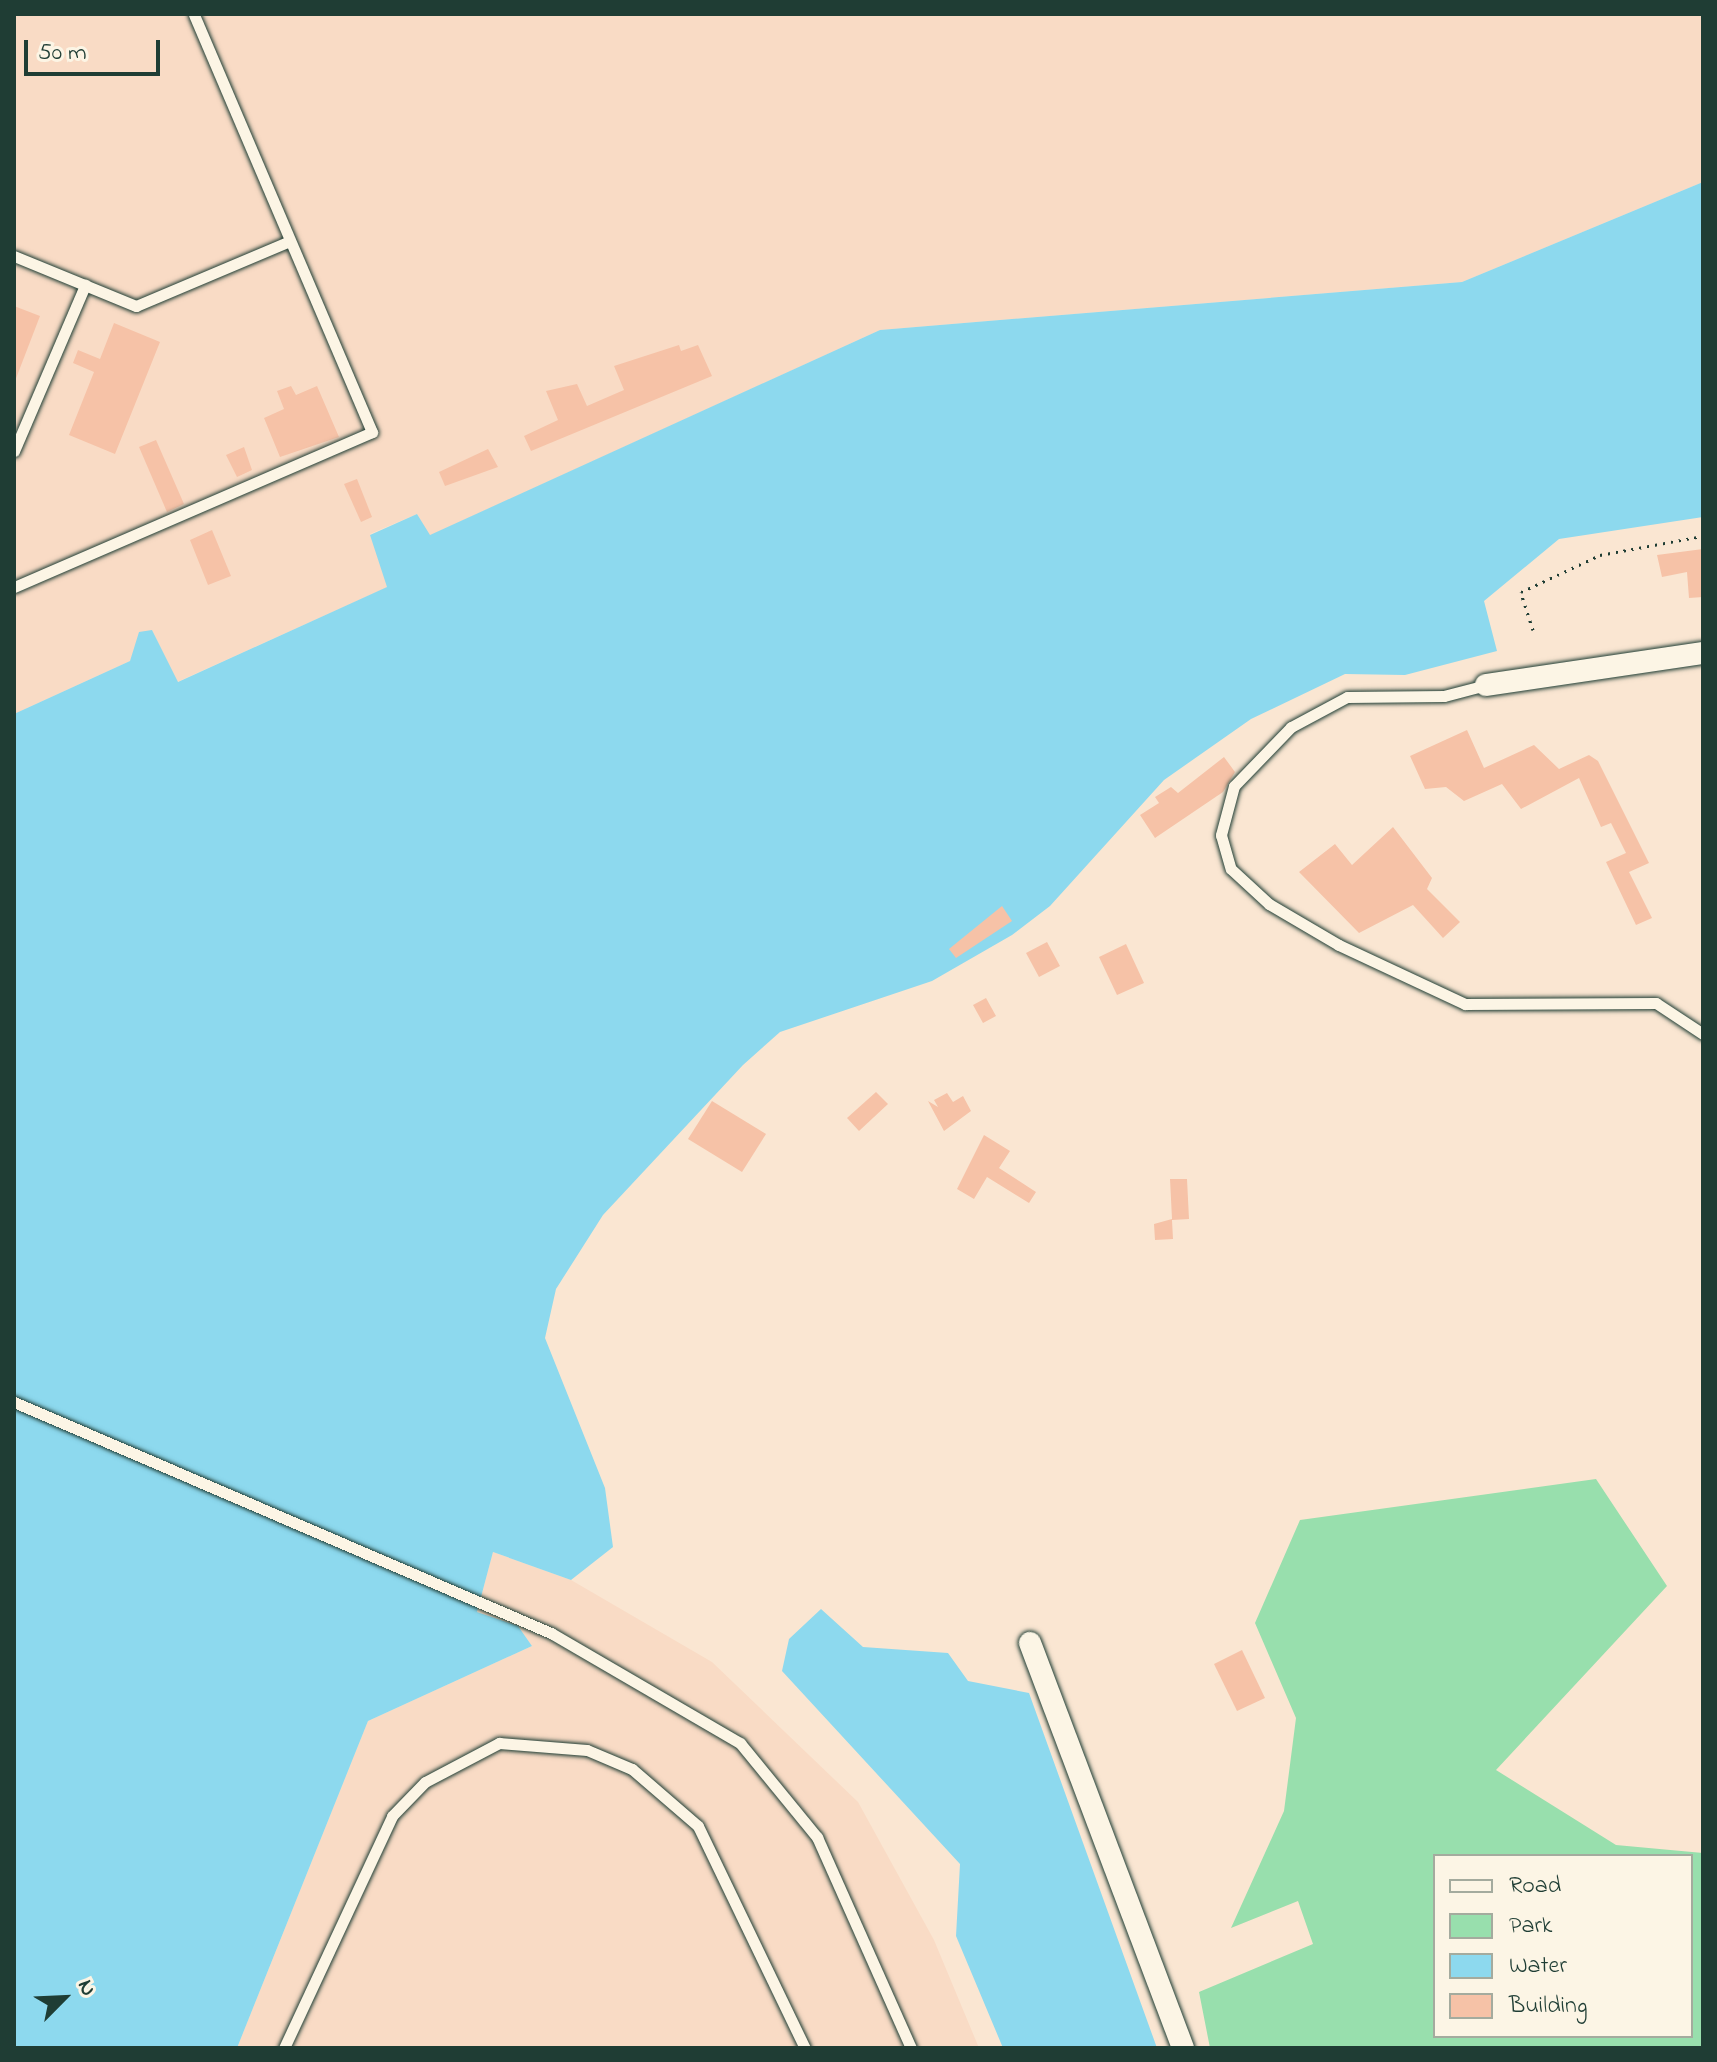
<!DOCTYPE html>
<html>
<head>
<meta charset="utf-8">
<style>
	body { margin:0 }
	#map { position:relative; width:1717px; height:2062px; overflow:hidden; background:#fae6d2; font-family:"Indie Flower",sans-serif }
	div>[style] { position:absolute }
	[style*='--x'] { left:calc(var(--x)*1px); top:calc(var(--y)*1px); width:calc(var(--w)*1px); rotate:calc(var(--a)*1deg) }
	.built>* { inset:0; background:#f9dbc5 }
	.green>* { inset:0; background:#98dfad }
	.water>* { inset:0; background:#8dd9ee }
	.building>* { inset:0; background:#f6c2a7 }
	.path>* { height:3px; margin-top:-1.5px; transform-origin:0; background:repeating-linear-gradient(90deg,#1f3d34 0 2px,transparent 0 8px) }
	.roads { filter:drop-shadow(0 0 2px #1f3d34) drop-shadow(0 0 2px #1f3d34) }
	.lane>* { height:11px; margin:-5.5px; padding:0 5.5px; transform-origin:5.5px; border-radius:5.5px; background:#fcf5e5 }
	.street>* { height:22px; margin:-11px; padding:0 11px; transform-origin:11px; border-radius:11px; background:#fcf5e5 }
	span { translate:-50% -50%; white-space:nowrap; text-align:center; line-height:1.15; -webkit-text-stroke:6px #fcf5e5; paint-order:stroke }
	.frame { position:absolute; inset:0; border:16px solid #1f3d34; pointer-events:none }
	.legend { position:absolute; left:1433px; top:1854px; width:260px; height:184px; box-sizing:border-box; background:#fcf5e5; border:2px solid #a4ab9e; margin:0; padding:10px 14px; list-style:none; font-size:24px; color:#1f3d34 }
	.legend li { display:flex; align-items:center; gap:16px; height:40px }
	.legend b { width:40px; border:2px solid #a4ab9e }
	.north { position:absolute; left:24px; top:1958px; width:80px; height:80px; -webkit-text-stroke:6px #fcf5e5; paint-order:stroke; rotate:66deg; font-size:22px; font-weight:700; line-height:32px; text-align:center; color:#1f3d34 }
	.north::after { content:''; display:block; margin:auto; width:28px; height:36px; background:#1f3d34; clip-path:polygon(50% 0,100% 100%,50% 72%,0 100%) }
	.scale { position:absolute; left:24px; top:40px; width:136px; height:36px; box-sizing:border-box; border:4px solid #1f3d34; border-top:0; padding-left:10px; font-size:24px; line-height:28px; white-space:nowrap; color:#1f3d34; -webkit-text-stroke:6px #fcf5e5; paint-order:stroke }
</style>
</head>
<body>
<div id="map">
	<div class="built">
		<i style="clip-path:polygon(14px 14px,1703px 14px,1703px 182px,1462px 282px,880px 330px,429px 536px,417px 514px,370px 534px,388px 587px,177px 682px,152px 630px,130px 661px,14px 714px)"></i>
		<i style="clip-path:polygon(493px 1552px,571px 1580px,712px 1662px,858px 1802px,934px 1940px,979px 2048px,237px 2048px,368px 1721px,532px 1646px,518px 1626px,477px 1612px)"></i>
	</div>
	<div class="green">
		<i style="clip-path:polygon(evenodd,1596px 1479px,1667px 1586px,1496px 1770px,1616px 1845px,1703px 1853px,1703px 2048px,1210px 2048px,1199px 1992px,1313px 1944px,1298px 1901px,1231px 1928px,1284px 1811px,1296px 1718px,1255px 1623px,1300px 1520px,1596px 1479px,1435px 1856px,1691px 1856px,1691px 2036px,1435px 2036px,1435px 1856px)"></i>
	</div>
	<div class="water">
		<i style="clip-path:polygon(1703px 182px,1703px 517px,1559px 539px,1484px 601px,1497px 651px,1405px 675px,1345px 674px,1251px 719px,1164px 780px,1050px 906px,1012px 935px,932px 981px,780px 1032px,743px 1065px,603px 1215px,556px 1289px,545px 1338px,605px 1488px,613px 1547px,571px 1580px,493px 1552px,477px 1612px,518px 1626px,532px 1646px,368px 1721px,237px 2048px,14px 2048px,14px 714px,130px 661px,139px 632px,152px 630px,178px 682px,387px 587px,370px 535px,417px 514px,430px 535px,880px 330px,1462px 282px)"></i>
		<i style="clip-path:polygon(821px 1609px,863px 1647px,948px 1653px,968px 1681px,1029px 1693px,1157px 2048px,1003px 2048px,956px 1936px,960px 1864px,782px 1671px,789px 1639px)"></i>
	</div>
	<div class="building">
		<i style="clip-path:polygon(14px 306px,40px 316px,15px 381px,14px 381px)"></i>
		<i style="clip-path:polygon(114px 323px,160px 342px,115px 454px,69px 435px,94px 372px,73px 363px,78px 350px,100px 359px)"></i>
		<i style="clip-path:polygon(679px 345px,681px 351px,698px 345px,712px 376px,531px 451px,524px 436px,558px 420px,546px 391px,577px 384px,587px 406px,624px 390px,614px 366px)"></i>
		<i style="clip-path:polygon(291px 386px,296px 395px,317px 386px,339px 437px,280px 457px,264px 418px,284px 409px,277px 391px)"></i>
		<i style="clip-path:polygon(156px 440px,184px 504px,167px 512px,139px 447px)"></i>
		<i style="clip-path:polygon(244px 447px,252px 470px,237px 477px,226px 455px)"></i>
		<i style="clip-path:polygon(488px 449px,498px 467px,445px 486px,439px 472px)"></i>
		<i style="clip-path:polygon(357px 479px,372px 517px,361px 522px,344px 484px)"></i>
		<i style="clip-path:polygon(212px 530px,231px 576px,208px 585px,190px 540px)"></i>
		<i style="clip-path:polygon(1703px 549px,1703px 597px,1689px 598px,1687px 572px,1662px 577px,1657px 555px)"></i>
		<i style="clip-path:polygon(1467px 730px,1484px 768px,1534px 745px,1559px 769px,1589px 755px,1598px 761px,1649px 863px,1629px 872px,1652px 918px,1636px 925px,1606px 862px,1626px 853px,1611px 823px,1601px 827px,1579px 778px,1521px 809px,1502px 784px,1464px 801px,1446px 787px,1425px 789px,1410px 756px)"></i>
		<i style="clip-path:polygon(1224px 757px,1235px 772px,1223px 792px,1155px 838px,1140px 815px,1159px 803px,1155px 797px,1171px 787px,1178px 793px)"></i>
		<i style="clip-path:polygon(1393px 827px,1432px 878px,1427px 889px,1460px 922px,1443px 938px,1413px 905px,1359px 933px,1299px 872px,1335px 844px,1352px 865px)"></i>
		<i style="clip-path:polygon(1002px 906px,1012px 921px,956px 958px,949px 949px)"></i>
		<i style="clip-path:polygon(1047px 942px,1060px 966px,1039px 977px,1026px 953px)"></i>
		<i style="clip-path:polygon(1126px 944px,1144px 983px,1117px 995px,1099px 957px)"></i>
		<i style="clip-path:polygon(986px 998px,996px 1016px,983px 1023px,973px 1005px)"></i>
		<i style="clip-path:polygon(876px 1092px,888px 1104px,859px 1131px,847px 1118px)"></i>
		<i style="clip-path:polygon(947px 1093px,953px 1102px,963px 1096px,971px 1111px,944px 1131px,928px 1101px,938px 1107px,934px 1100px)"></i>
		<i style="clip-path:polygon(712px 1101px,766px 1134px,742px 1172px,688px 1139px)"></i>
		<i style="clip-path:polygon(984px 1135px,1010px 1151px,999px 1168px,1036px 1192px,1029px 1203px,987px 1177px,974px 1199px,957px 1189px)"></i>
		<i style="clip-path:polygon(1170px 1179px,1187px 1179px,1189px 1219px,1172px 1220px,1173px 1239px,1155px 1240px,1154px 1224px,1172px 1219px)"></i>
		<i style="clip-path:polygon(1242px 1650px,1265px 1698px,1237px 1711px,1214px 1664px)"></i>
	</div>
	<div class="path">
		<i style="--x:1533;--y:630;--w:40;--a:-108"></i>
		<i style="--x:1521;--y:592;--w:87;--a:-25.1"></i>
		<i style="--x:1600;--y:555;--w:105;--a:-10.5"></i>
	</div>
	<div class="roads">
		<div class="lane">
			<i style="--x:14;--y:256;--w:132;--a:22.3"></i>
			<i style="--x:136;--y:306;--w:167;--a:-22.9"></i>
			<i style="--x:14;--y:451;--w:181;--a:-66.8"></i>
			<i style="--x:14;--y:587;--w:390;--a:-23.4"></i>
			<i style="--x:372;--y:432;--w:454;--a:-113.1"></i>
			<i style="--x:1486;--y:685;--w:43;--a:165.3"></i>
			<i style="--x:1444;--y:696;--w:97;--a:179.4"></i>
			<i style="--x:1347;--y:697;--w:64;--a:151.8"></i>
			<i style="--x:1291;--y:727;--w:82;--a:134"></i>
			<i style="--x:1234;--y:786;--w:51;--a:104.9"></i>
			<i style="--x:1221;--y:835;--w:35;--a:74"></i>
			<i style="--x:1231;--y:869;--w:52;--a:42.6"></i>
			<i style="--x:1269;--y:904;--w:81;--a:30.4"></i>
			<i style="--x:1339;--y:945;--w:139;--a:25.1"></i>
			<i style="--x:1465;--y:1004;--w:191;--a:-0.3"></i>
			<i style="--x:1656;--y:1003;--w:56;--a:33.4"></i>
			<i style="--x:14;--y:1402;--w:585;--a:23.28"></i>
			<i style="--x:551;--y:1633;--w:219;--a:30.2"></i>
			<i style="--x:740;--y:1743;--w:122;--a:50.7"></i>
			<i style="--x:817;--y:1837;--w:231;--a:66"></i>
			<i style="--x:284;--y:2048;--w:256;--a:-65"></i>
			<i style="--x:392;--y:1816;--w:47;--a:-45.9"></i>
			<i style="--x:425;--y:1782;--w:84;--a:-27.8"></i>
			<i style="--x:499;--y:1743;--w:88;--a:4.5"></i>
			<i style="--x:587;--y:1750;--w:49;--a:22.9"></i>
			<i style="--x:632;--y:1769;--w:87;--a:40.8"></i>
			<i style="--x:698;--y:1826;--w:246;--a:64.3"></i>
		</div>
		<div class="street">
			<i style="--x:1486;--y:685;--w:219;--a:-8.4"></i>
			<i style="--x:1030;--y:1643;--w:433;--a:69.3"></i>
		</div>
	</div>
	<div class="frame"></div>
	<ul class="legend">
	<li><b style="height:10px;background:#fcf5e5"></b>Road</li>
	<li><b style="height:22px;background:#98dfad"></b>Park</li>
	<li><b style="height:22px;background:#8dd9ee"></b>Water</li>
	<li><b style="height:22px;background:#f6c2a7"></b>Building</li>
	</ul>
	<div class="north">N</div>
	<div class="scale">50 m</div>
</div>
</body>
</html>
